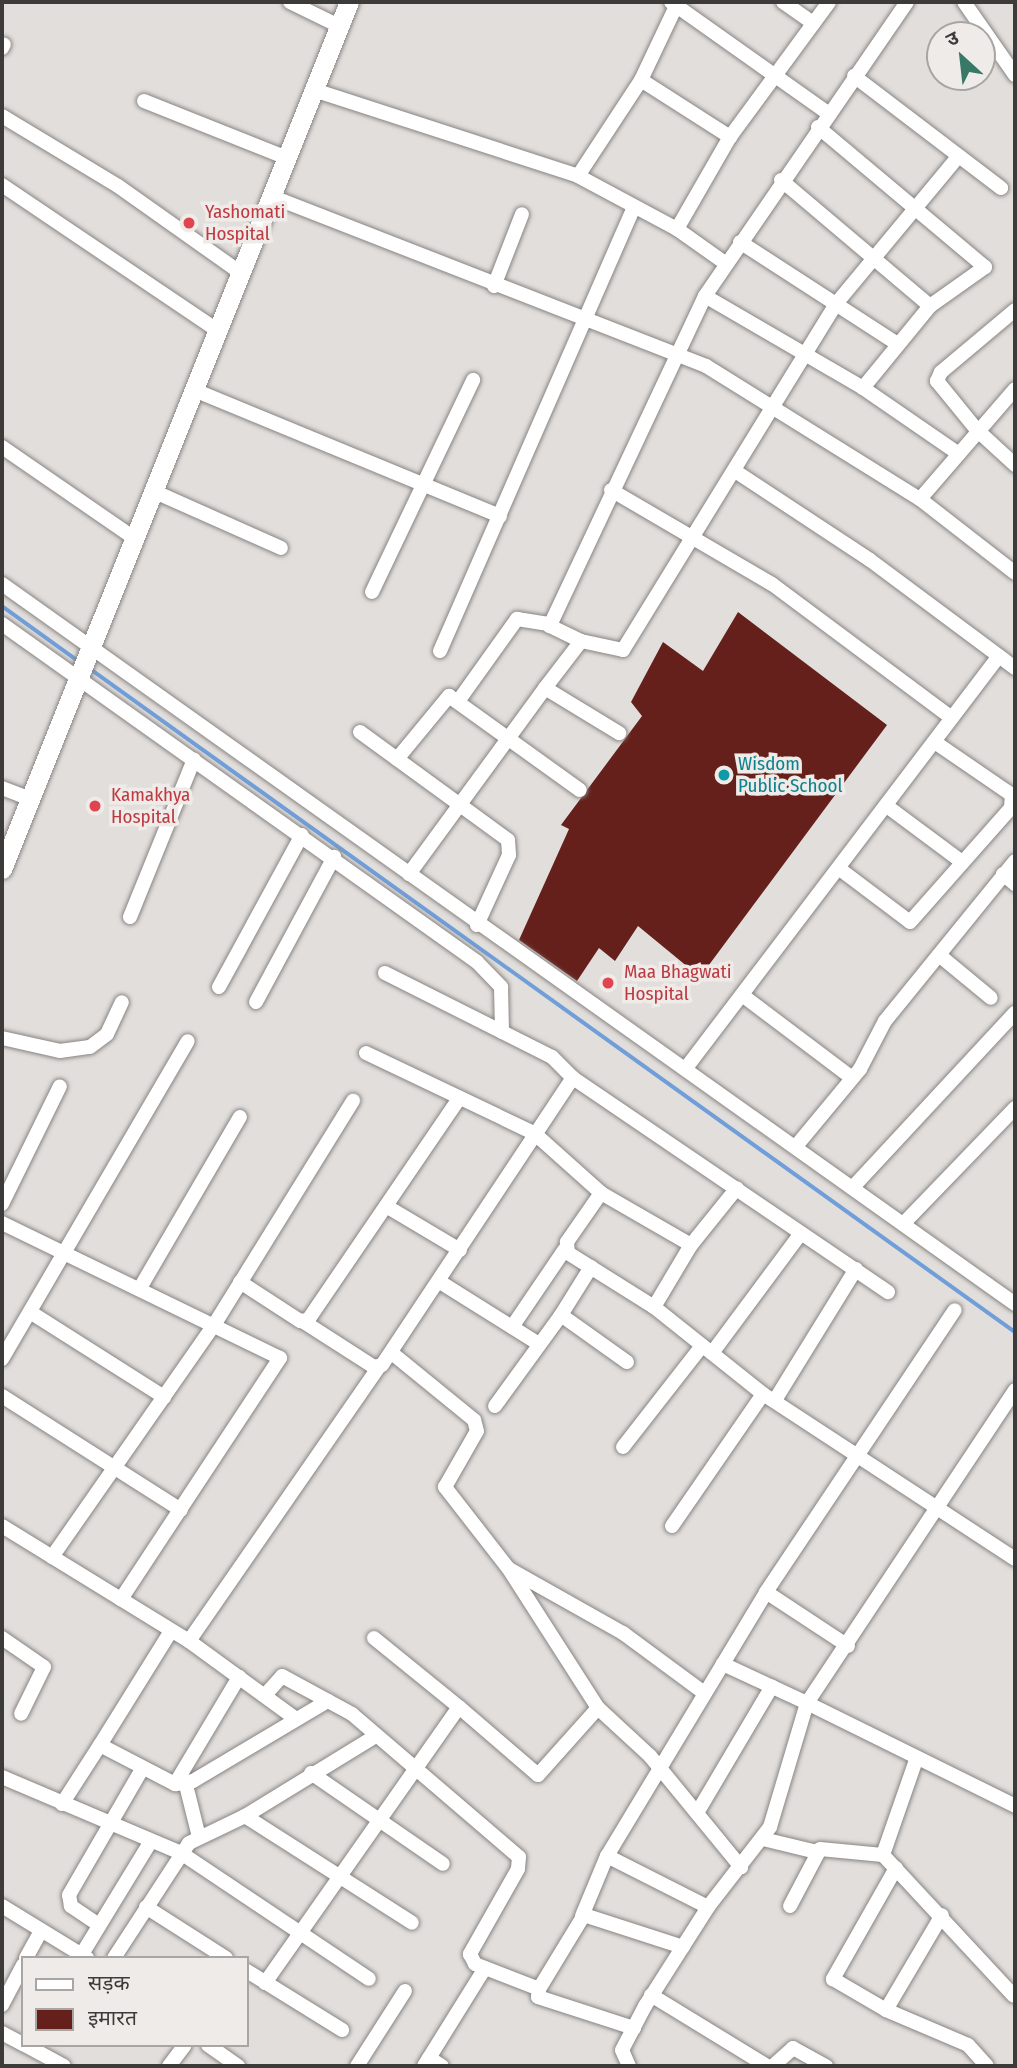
<!DOCTYPE html>
<html>
<head>
<meta charset="utf-8">
<style>
	body { margin:0 }
	#map { position:relative; width:1017px; height:2068px; overflow:hidden; background:#e2dedb; font-family:"Fira Sans Condensed","Noto Sans Devanagari",sans-serif }
	div>[style] { position:absolute }
	[style*='--x'] { left:calc(var(--x)*1px); top:calc(var(--y)*1px); width:calc(var(--w)*1px); rotate:calc(var(--a)*1deg) }
	.stream>* { height:3.5px; margin:-1.75px; padding:0 1.75px; transform-origin:1.75px; border-radius:1.75px; background:#6f9ed9 }
	.building>* { inset:0; background:#65201b }
	.roads { filter:drop-shadow(0 0 2px #888482) drop-shadow(0 0 2px #888482) }
	.street>* { height:14px; margin:-7px; padding:0 7px; transform-origin:7px; border-radius:7px; background:#fff }
	.secondary>* { height:19px; margin:-9.5px; padding:0 9.5px; transform-origin:9.5px; border-radius:9.5px; background:#fff }
	.dots>* { width:19px; height:19px; translate:-50% -50%; box-sizing:border-box; border:4px solid #efebe8; border-radius:50% }
	span { translate:-50% -50%; white-space:nowrap; text-align:center; line-height:1.15; -webkit-text-stroke:7px #efebe8; paint-order:stroke }
	.health-label { font-size:19px; color:#be3a42 }
	.left { translate:0 -50%; text-align:left }
	.culture-label { font-size:19px; color:#0d838f }
	.frame { position:absolute; inset:0; border:4px solid #3d3b3a; pointer-events:none }
	.legend { position:absolute; left:21px; top:1956px; width:228px; height:91px; box-sizing:border-box; background:#efebe8; border:2px solid #a8a5a2; margin:0; padding:9px 12px; list-style:none; font-size:21px; color:#3d3b3a }
	.legend li { display:flex; align-items:center; gap:14px; height:35px }
	.legend b { width:35px; border:2px solid #a8a5a2 }
	.north { position:absolute; left:926px; top:21px; width:70px; height:70px; box-sizing:border-box; background:#efebe8; border:2px solid #a8a5a2; border-radius:50%; rotate:333deg; font-size:19px; font-weight:700; line-height:28px; text-align:center; color:#3d3b3a }
	.north::after { content:''; display:block; margin:auto; width:24px; height:32px; background:#377867; clip-path:polygon(50% 0,100% 100%,50% 72%,0 100%) }
</style>
</head>
<body>
<div id="map">
	<div class="stream">
		<i style="--x:2;--y:606;--w:96;--a:35.7"></i>
		<i style="--x:89;--y:668;--w:1139;--a:35.64"></i>
	</div>
	<div class="building">
		<i style="clip-path:polygon(738px 612px,887px 725px,700px 977px,638px 926px,615px 961px,599px 948px,577px 981px,519px 940px,569px 829px,561px 825px,642px 716px,631px 702px,663px 642px,703px 671px)"></i>
	</div>
	<div class="roads">
		<div class="street">
			<i style="--x:290;--y:2;--w:55;--a:26.1"></i>
			<i style="--x:671;--y:2;--w:192;--a:35.3"></i>
			<i style="--x:783;--y:2;--w:37;--a:35"></i>
			<i style="--x:907;--y:2;--w:357;--a:124.5"></i>
			<i style="--x:705;--y:296;--w:365;--a:115.2"></i>
			<i style="--x:550;--y:626;--w:34;--a:26"></i>
			<i style="--x:581;--y:641;--w:43;--a:12.1"></i>
			<i style="--x:623;--y:650;--w:405;--a:-58.4"></i>
			<i style="--x:835;--y:305;--w:192;--a:-50.3"></i>
			<i style="--x:964;--y:2;--w:89;--a:55.1"></i>
			<i style="--x:2;--y:48;--w:4;--a:-63"></i>
			<i style="--x:854;--y:76;--w:185;--a:37.3"></i>
			<i style="--x:641;--y:80;--w:106;--a:32.6"></i>
			<i style="--x:314;--y:90;--w:278;--a:18"></i>
			<i style="--x:578;--y:176;--w:112;--a:28.2"></i>
			<i style="--x:677;--y:229;--w:59;--a:35.3"></i>
			<i style="--x:144;--y:101;--w:154;--a:21.7"></i>
			<i style="--x:2;--y:116;--w:135;--a:31.1"></i>
			<i style="--x:118;--y:186;--w:151;--a:35.3"></i>
			<i style="--x:818;--y:127;--w:218;--a:40"></i>
			<i style="--x:985;--y:267;--w:67;--a:144.7"></i>
			<i style="--x:930;--y:306;--w:106;--a:129.3"></i>
			<i style="--x:578;--y:176;--w:115;--a:-56.7"></i>
			<i style="--x:641;--y:80;--w:86;--a:-64.6"></i>
			<i style="--x:781;--y:180;--w:195;--a:40.2"></i>
			<i style="--x:2;--y:185;--w:259;--a:34"></i>
			<i style="--x:273;--y:197;--w:465;--a:21.3"></i>
			<i style="--x:706;--y:366;--w:252;--a:31.9"></i>
			<i style="--x:920;--y:499;--w:120;--a:37.9"></i>
			<i style="--x:677;--y:229;--w:106;--a:-60.1"></i>
			<i style="--x:730;--y:137;--w:167;--a:-53.7"></i>
			<i style="--x:740;--y:242;--w:186;--a:32.9"></i>
			<i style="--x:494;--y:286;--w:77;--a:-68.7"></i>
			<i style="--x:705;--y:296;--w:183;--a:30.2"></i>
			<i style="--x:863;--y:388;--w:116;--a:34.5"></i>
			<i style="--x:1015;--y:310;--w:97;--a:140"></i>
			<i style="--x:941;--y:372;--w:10;--a:114"></i>
			<i style="--x:937;--y:381;--w:63;--a:50.8"></i>
			<i style="--x:977;--y:430;--w:52;--a:42.6"></i>
			<i style="--x:194;--y:390;--w:331;--a:22.4"></i>
			<i style="--x:2;--y:447;--w:160;--a:34.6"></i>
			<i style="--x:735;--y:471;--w:162;--a:33.4"></i>
			<i style="--x:870;--y:560;--w:181;--a:36.7"></i>
			<i style="--x:611;--y:490;--w:186;--a:30.3"></i>
			<i style="--x:772;--y:584;--w:224;--a:36.7"></i>
			<i style="--x:153;--y:491;--w:140;--a:24"></i>
			<i style="--x:920;--y:499;--w:145;--a:-49.2"></i>
			<i style="--x:2;--y:584;--w:1243;--a:35.4"></i>
			<i style="--x:372;--y:592;--w:235;--a:-64.5"></i>
			<i style="--x:2;--y:624;--w:583;--a:35.43"></i>
			<i style="--x:477;--y:962;--w:35;--a:46"></i>
			<i style="--x:501;--y:987;--w:45;--a:88.7"></i>
			<i style="--x:440;--y:651;--w:484;--a:-66.4"></i>
			<i style="--x:545;--y:688;--w:59;--a:-52.5"></i>
			<i style="--x:459;--y:700;--w:100;--a:-54.4"></i>
			<i style="--x:517;--y:619;--w:32;--a:9"></i>
			<i style="--x:360;--y:732;--w:183;--a:36.1"></i>
			<i style="--x:508;--y:840;--w:15;--a:86"></i>
			<i style="--x:509;--y:855;--w:77;--a:114.6"></i>
			<i style="--x:397;--y:759;--w:82;--a:-50.5"></i>
			<i style="--x:449;--y:696;--w:161;--a:35.7"></i>
			<i style="--x:2;--y:788;--w:31;--a:21"></i>
			<i style="--x:888;--y:807;--w:92;--a:36.6"></i>
			<i style="--x:841;--y:870;--w:86;--a:37"></i>
			<i style="--x:910;--y:922;--w:152;--a:-48.5"></i>
			<i style="--x:1011;--y:808;--w:13;--a:-86"></i>
			<i style="--x:1012;--y:795;--w:92;--a:-145.6"></i>
			<i style="--x:409;--y:874;--w:230;--a:-53.8"></i>
			<i style="--x:545;--y:688;--w:87;--a:31.3"></i>
			<i style="--x:1003;--y:874;--w:16;--a:40"></i>
			<i style="--x:130;--y:917;--w:170;--a:-67.9"></i>
			<i style="--x:939;--y:955;--w:67;--a:39.6"></i>
			<i style="--x:219;--y:987;--w:173;--a:-61.4"></i>
			<i style="--x:742;--y:995;--w:138;--a:37"></i>
			<i style="--x:256;--y:1002;--w:165;--a:-61.7"></i>
			<i style="--x:2;--y:1038;--w:59;--a:12.6"></i>
			<i style="--x:60;--y:1051;--w:30;--a:-8"></i>
			<i style="--x:90;--y:1047;--w:21;--a:-37"></i>
			<i style="--x:107;--y:1034;--w:35;--a:-65"></i>
			<i style="--x:366;--y:1053;--w:186;--a:25.5"></i>
			<i style="--x:534;--y:1133;--w:90;--a:41.8"></i>
			<i style="--x:601;--y:1193;--w:60;--a:124.8"></i>
			<i style="--x:567;--y:1242;--w:11;--a:85"></i>
			<i style="--x:568;--y:1253;--w:102;--a:32.1"></i>
			<i style="--x:654;--y:1307;--w:139;--a:38.6"></i>
			<i style="--x:763;--y:1394;--w:301;--a:33.2"></i>
			<i style="--x:686;--y:1068;--w:517;--a:-52.78"></i>
			<i style="--x:573;--y:1078;--w:381;--a:34.2"></i>
			<i style="--x:797;--y:1145;--w:99;--a:-50.3"></i>
			<i style="--x:860;--y:1069;--w:54;--a:-62.5"></i>
			<i style="--x:885;--y:1021;--w:206;--a:-50.9"></i>
			<i style="--x:854;--y:1186;--w:236;--a:-47.1"></i>
			<i style="--x:601;--y:1193;--w:104;--a:30"></i>
			<i style="--x:2;--y:1204;--w:131;--a:-63.8"></i>
			<i style="--x:386;--y:1206;--w:86;--a:30.7"></i>
			<i style="--x:2;--y:1223;--w:309;--a:25.9"></i>
			<i style="--x:280;--y:1358;--w:289;--a:123.4"></i>
			<i style="--x:904;--y:1223;--w:160;--a:-46"></i>
			<i style="--x:591;--y:1267;--w:57;--a:122"></i>
			<i style="--x:561;--y:1315;--w:81;--a:35.5"></i>
			<i style="--x:240;--y:1282;--w:72;--a:33"></i>
			<i style="--x:300;--y:1321;--w:8;--a:-7"></i>
			<i style="--x:308;--y:1320;--w:266;--a:-55.7"></i>
			<i style="--x:440;--y:1282;--w:117;--a:32.1"></i>
			<i style="--x:140;--y:1288;--w:198;--a:-59.7"></i>
			<i style="--x:654;--y:1307;--w:72;--a:-59.2"></i>
			<i style="--x:691;--y:1245;--w:73;--a:-51.1"></i>
			<i style="--x:30;--y:1312;--w:159;--a:32.4"></i>
			<i style="--x:304;--y:1322;--w:83;--a:32.7"></i>
			<i style="--x:374;--y:1367;--w:8;--a:-14"></i>
			<i style="--x:382;--y:1365;--w:345;--a:-56.4"></i>
			<i style="--x:573;--y:1078;--w:30;--a:-135"></i>
			<i style="--x:552;--y:1057;--w:187;--a:-153.3"></i>
			<i style="--x:512;--y:1327;--w:94;--a:-55.8"></i>
			<i style="--x:712;--y:1353;--w:149;--a:-53.4"></i>
			<i style="--x:2;--y:1359;--w:368;--a:-59.7"></i>
			<i style="--x:1015;--y:1390;--w:376;--a:123.6"></i>
			<i style="--x:807;--y:1703;--w:232;--a:26.3"></i>
			<i style="--x:2;--y:1396;--w:212;--a:32.5"></i>
			<i style="--x:775;--y:1400;--w:154;--a:-58.3"></i>
			<i style="--x:495;--y:1406;--w:112;--a:-54"></i>
			<i style="--x:623;--y:1447;--w:127;--a:-52"></i>
			<i style="--x:2;--y:1526;--w:220;--a:31.6"></i>
			<i style="--x:189;--y:1641;--w:132;--a:36.1"></i>
			<i style="--x:672;--y:1526;--w:160;--a:-55.4"></i>
			<i style="--x:52;--y:1557;--w:283;--a:-55.1"></i>
			<i style="--x:214;--y:1325;--w:264;--a:-58.2"></i>
			<i style="--x:511;--y:1570;--w:129;--a:29.4"></i>
			<i style="--x:623;--y:1633;--w:101;--a:36.5"></i>
			<i style="--x:171;--y:1631;--w:134;--a:121.9"></i>
			<i style="--x:100;--y:1745;--w:85;--a:27.5"></i>
			<i style="--x:175;--y:1784;--w:125;--a:-59.1"></i>
			<i style="--x:2;--y:1638;--w:51;--a:34.6"></i>
			<i style="--x:44;--y:1667;--w:52;--a:116.1"></i>
			<i style="--x:374;--y:1638;--w:109;--a:39.1"></i>
			<i style="--x:189;--y:1641;--w:333;--a:-55.3"></i>
			<i style="--x:848;--y:1646;--w:98;--a:-146.6"></i>
			<i style="--x:766;--y:1592;--w:339;--a:-56.2"></i>
			<i style="--x:266;--y:1694;--w:24;--a:-48"></i>
			<i style="--x:282;--y:1676;--w:80;--a:28.5"></i>
			<i style="--x:352;--y:1714;--w:220;--a:40.6"></i>
			<i style="--x:519;--y:1857;--w:12;--a:95"></i>
			<i style="--x:518;--y:1869;--w:98;--a:119.5"></i>
			<i style="--x:470;--y:1954;--w:11;--a:63"></i>
			<i style="--x:475;--y:1964;--w:69;--a:21.3"></i>
			<i style="--x:539;--y:1989;--w:87;--a:-58.7"></i>
			<i style="--x:584;--y:1915;--w:104;--a:17.9"></i>
			<i style="--x:598;--y:1708;--w:71;--a:42.7"></i>
			<i style="--x:650;--y:1756;--w:144;--a:50.7"></i>
			<i style="--x:916;--y:1760;--w:101;--a:109.2"></i>
			<i style="--x:883;--y:1855;--w:192;--a:47.1"></i>
			<i style="--x:311;--y:1773;--w:160;--a:34.6"></i>
			<i style="--x:2;--y:1777;--w:194;--a:23"></i>
			<i style="--x:181;--y:1853;--w:226;--a:33.8"></i>
			<i style="--x:176;--y:1784;--w:17;--a:-10"></i>
			<i style="--x:193;--y:1781;--w:157;--a:-30.7"></i>
			<i style="--x:186;--y:1785;--w:54;--a:76"></i>
			<i style="--x:62;--y:1804;--w:70;--a:-57.2"></i>
			<i style="--x:697;--y:1813;--w:147;--a:-59.4"></i>
			<i style="--x:245;--y:1816;--w:198;--a:32.6"></i>
			<i style="--x:763;--y:1839;--w:56;--a:13.5"></i>
			<i style="--x:607;--y:1856;--w:113;--a:26.8"></i>
			<i style="--x:896;--y:1868;--w:128;--a:119.6"></i>
			<i style="--x:833;--y:1979;--w:61;--a:30.3"></i>
			<i style="--x:886;--y:2010;--w:89;--a:23.1"></i>
			<i style="--x:968;--y:2045;--w:28;--a:48"></i>
			<i style="--x:2;--y:1906;--w:100;--a:31.5"></i>
			<i style="--x:790;--y:1906;--w:64;--a:-62.2"></i>
			<i style="--x:820;--y:1849;--w:63;--a:5.4"></i>
			<i style="--x:146;--y:1907;--w:95;--a:32.5"></i>
			<i style="--x:582;--y:1916;--w:65;--a:-67.4"></i>
			<i style="--x:607;--y:1856;--w:308;--a:-58.9"></i>
			<i style="--x:99;--y:1925;--w:34;--a:-146"></i>
			<i style="--x:71;--y:1906;--w:11;--a:-100"></i>
			<i style="--x:69;--y:1895;--w:146;--a:-59.9"></i>
			<i style="--x:82;--y:1954;--w:132;--a:-58.6"></i>
			<i style="--x:26;--y:1958;--w:31;--a:-61"></i>
			<i style="--x:114;--y:1958;--w:137;--a:-56.9"></i>
			<i style="--x:189;--y:1843;--w:62;--a:-25.7"></i>
			<i style="--x:245;--y:1816;--w:151;--a:-31.5"></i>
			<i style="--x:247;--y:1971;--w:112;--a:31.8"></i>
			<i style="--x:265;--y:1983;--w:337;--a:-54.9"></i>
			<i style="--x:459;--y:1707;--w:104;--a:40.7"></i>
			<i style="--x:538;--y:1775;--w:90;--a:-48.2"></i>
			<i style="--x:598;--y:1708;--w:166;--a:-122.7"></i>
			<i style="--x:508;--y:1568;--w:103;--a:-127.9"></i>
			<i style="--x:445;--y:1487;--w:64;--a:-60.3"></i>
			<i style="--x:477;--y:1431;--w:11;--a:-105"></i>
			<i style="--x:474;--y:1420;--w:104;--a:-140.8"></i>
			<i style="--x:539;--y:1989;--w:8;--a:97"></i>
			<i style="--x:538;--y:1997;--w:101;--a:17.9"></i>
			<i style="--x:651;--y:1995;--w:136;--a:31.5"></i>
			<i style="--x:2;--y:2005;--w:45;--a:-62.3"></i>
			<i style="--x:886;--y:2010;--w:110;--a:-59.5"></i>
			<i style="--x:2;--y:2033;--w:24;--a:28"></i>
			<i style="--x:25;--y:2045;--w:44;--a:28.3"></i>
			<i style="--x:208;--y:2045;--w:37;--a:35"></i>
			<i style="--x:429;--y:2058;--w:15;--a:32"></i>
			<i style="--x:169;--y:2066;--w:26;--a:-53"></i>
			<i style="--x:357;--y:2066;--w:89;--a:-57.4"></i>
			<i style="--x:424;--y:2066;--w:115;--a:-58.1"></i>
			<i style="--x:629;--y:2066;--w:17;--a:-114"></i>
			<i style="--x:622;--y:2050;--w:50;--a:-62.4"></i>
			<i style="--x:645;--y:2006;--w:117;--a:-57.5"></i>
			<i style="--x:708;--y:1907;--w:101;--a:-52.2"></i>
			<i style="--x:770;--y:1827;--w:129;--a:-73.4"></i>
			<i style="--x:807;--y:1703;--w:93;--a:-155.1"></i>
			<i style="--x:773;--y:2066;--w:27;--a:-42"></i>
			<i style="--x:793;--y:2048;--w:38;--a:29"></i>
		</div>
		<div class="secondary">
			<i style="--x:2;--y:869;--w:934;--a:-68.19"></i>
		</div>
	</div>
	<div class="dots">
		<i style="left:189px;top:223px;background:#e0444e"></i>
		<i style="left:724px;top:775px;background:#0f9aa8"></i>
		<i style="left:95px;top:806px;background:#e0444e"></i>
		<i style="left:608px;top:983px;background:#e0444e"></i>
	</div>
	<div class="health-label">
		<span class="left" style="left:205px;top:223px">Yashomati<br>Hospital</span>
		<span class="left" style="left:111px;top:806px">Kamakhya<br>Hospital</span>
		<span class="left" style="left:624px;top:983px">Maa Bhagwati<br>Hospital</span>
	</div>
	<div class="culture-label">
		<span class="left" style="left:738px;top:775px">Wisdom<br>Public School</span>
	</div>
	<div class="frame"></div>
	<ul class="legend">
	<li><b style="height:9px;background:#fff"></b>सड़क</li>
	<li><b style="height:19px;background:#65201b"></b>इमारत</li>
	</ul>
	<div class="north">उ</div>
</div>
</body>
</html>
